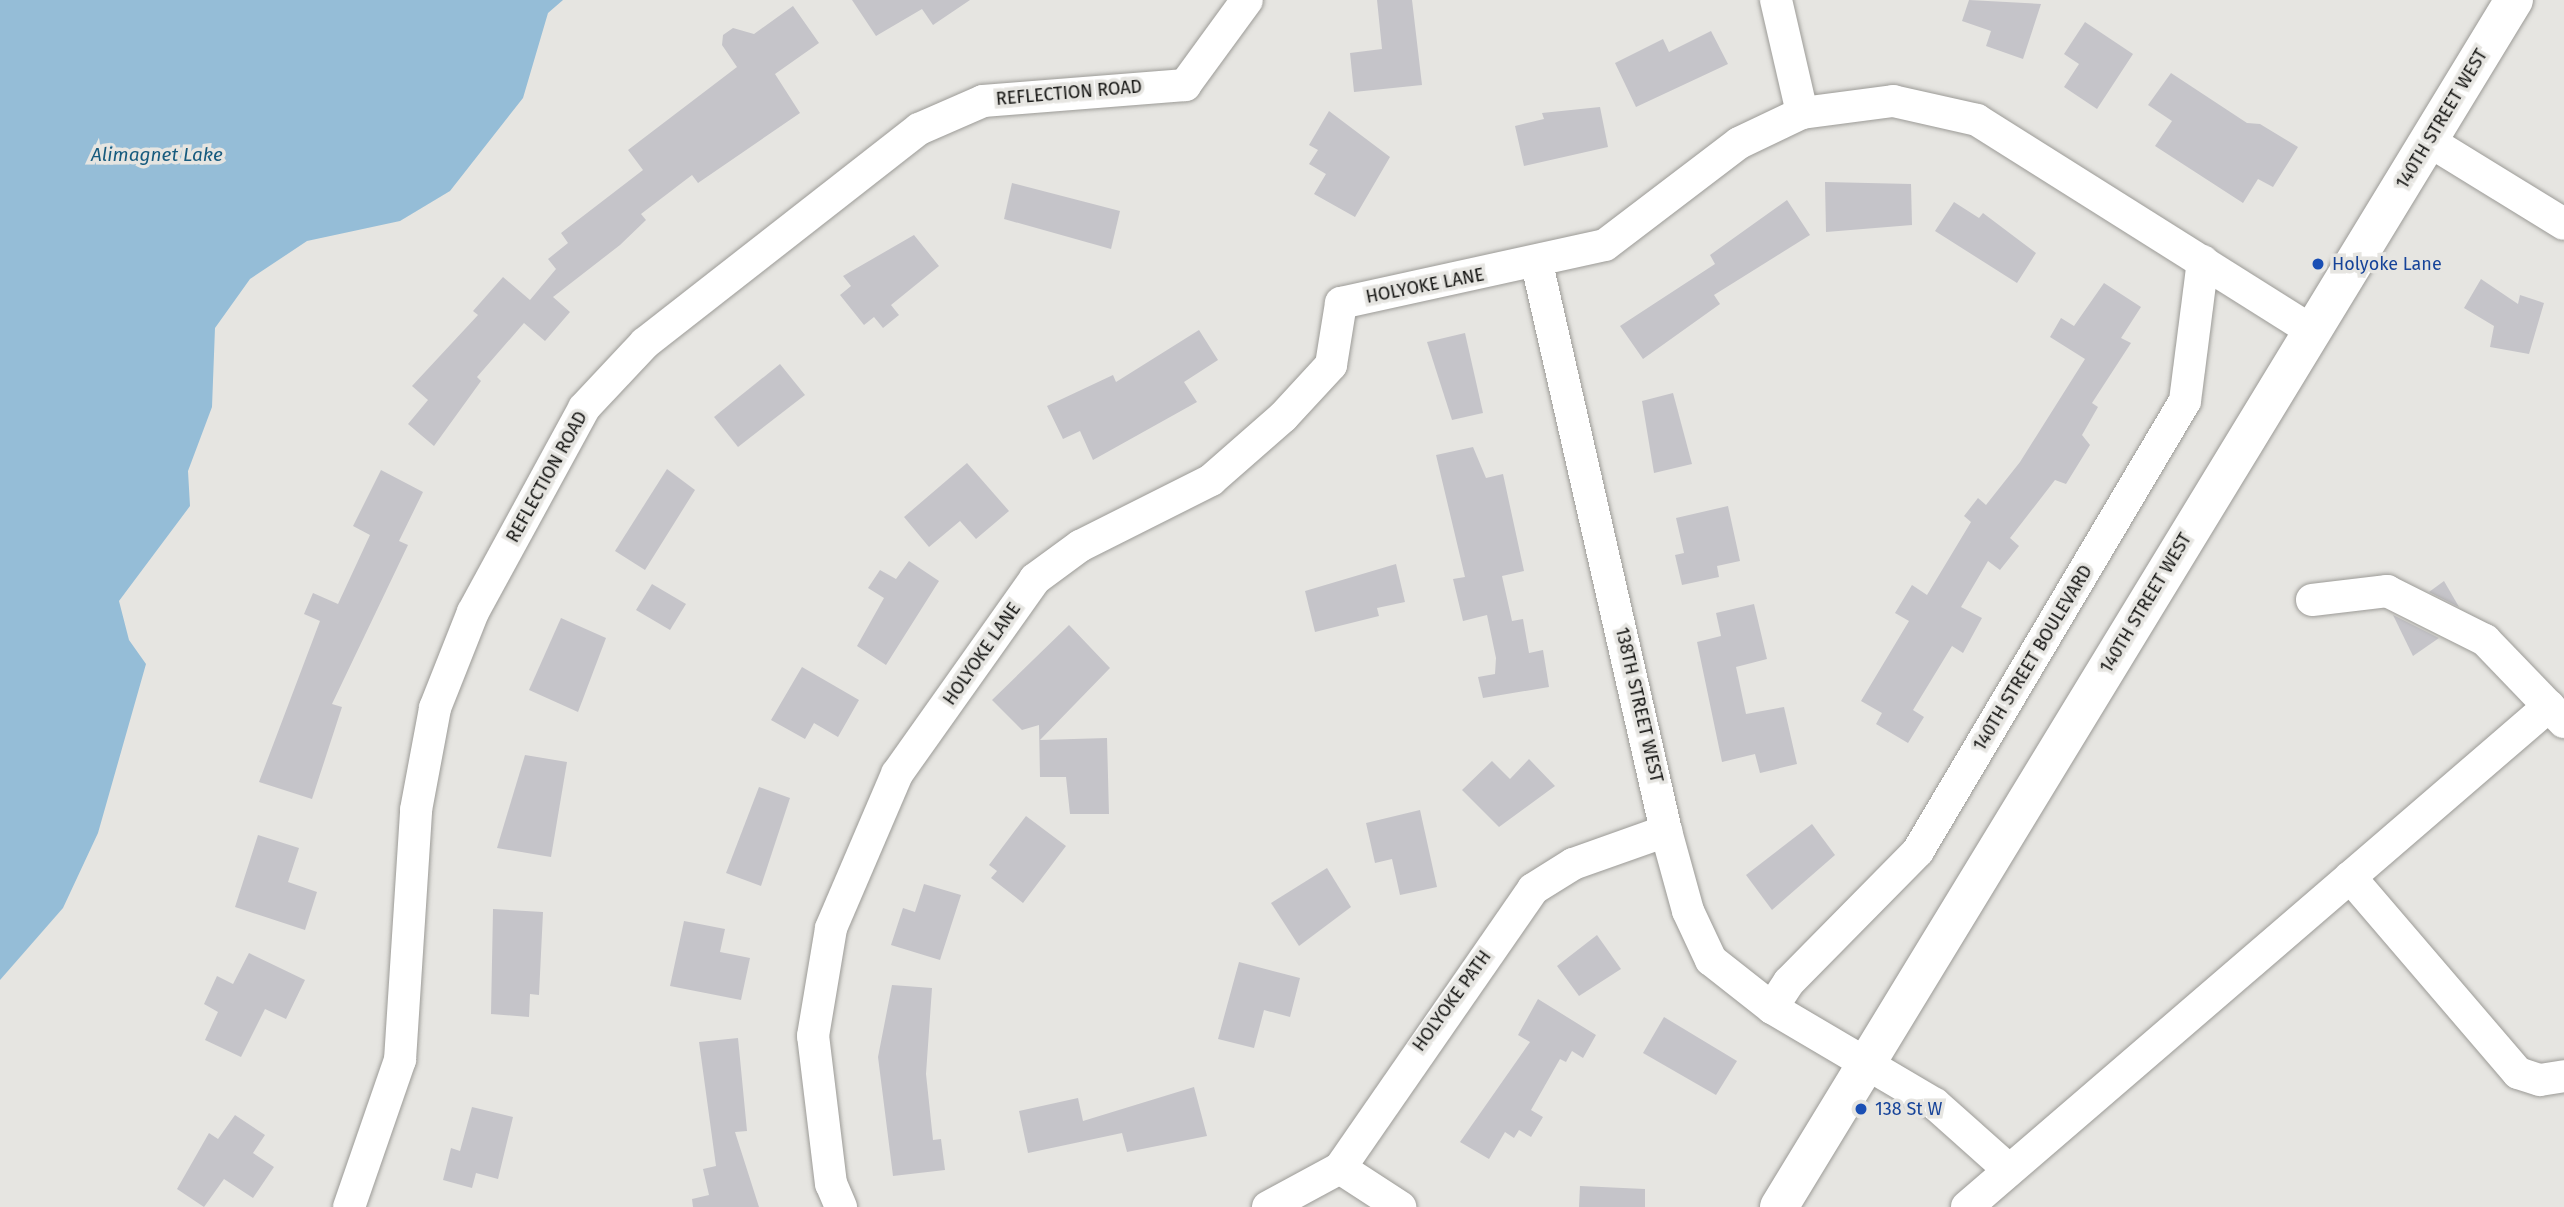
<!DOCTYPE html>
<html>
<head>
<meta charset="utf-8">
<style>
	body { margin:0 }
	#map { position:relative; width:2564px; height:1207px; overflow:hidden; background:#e6e5e1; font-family:"Fira Sans",sans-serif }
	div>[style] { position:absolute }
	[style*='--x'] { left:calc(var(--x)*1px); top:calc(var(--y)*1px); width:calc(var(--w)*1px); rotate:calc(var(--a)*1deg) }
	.water>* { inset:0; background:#95bdd7 }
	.building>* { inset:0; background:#c5c4c9 }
	.roads { filter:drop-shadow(0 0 2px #9c9b97) drop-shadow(0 0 2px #9c9b97) }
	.minor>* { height:32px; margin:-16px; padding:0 16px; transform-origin:16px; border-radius:16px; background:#fff }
	.tertiary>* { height:38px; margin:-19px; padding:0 19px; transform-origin:19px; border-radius:19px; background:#fff }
	.dots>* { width:19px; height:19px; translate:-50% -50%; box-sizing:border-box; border:4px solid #e6e5e1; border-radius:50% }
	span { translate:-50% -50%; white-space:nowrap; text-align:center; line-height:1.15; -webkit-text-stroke:7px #e6e5e1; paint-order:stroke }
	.street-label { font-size:18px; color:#141412 }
	.transit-label { font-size:18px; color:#164399 }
	.left { translate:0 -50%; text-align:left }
	.water-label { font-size:19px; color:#175b7e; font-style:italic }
</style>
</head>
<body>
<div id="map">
	<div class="water">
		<i style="clip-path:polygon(0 0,563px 0,548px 13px,523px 98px,450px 191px,400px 221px,307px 241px,250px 279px,215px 328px,212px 407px,188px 471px,190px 506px,119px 601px,129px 640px,146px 664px,98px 833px,63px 908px,0 980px)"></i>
	</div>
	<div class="building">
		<i style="clip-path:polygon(852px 0,970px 0,933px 25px,922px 9px,876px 36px)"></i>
		<i style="clip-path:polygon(1377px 0,1412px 0,1422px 85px,1354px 92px,1350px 53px,1382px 49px)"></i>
		<i style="clip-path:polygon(1969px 0,2041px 4px,2023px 59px,1986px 46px,1991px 31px,1962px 21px)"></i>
		<i style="clip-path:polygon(793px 6px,819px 43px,775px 74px,800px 113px,698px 183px,692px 175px,641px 214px,646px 220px,620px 245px,553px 297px,570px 312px,545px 341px,524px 323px,477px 377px,481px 381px,434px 446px,408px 424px,428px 400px,412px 386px,478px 315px,473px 311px,503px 277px,530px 300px,556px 269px,548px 259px,568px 243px,561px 233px,643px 170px,628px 150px,737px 67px,722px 45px,723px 35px,733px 28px,754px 34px)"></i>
		<i style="clip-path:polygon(2085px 22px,2133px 54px,2097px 109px,2064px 87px,2079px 64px,2064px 54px)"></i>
		<i style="clip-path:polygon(1711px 31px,1728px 64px,1636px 107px,1615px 63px,1663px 39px,1669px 52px)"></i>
		<i style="clip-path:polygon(2171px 73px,2247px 123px,2260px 124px,2298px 147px,2273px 187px,2258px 179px,2243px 203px,2155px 146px,2172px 121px,2148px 105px)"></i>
		<i style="clip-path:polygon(1600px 107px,1608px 147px,1524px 166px,1515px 126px,1544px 119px,1542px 113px)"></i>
		<i style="clip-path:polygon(1329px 111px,1390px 157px,1355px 217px,1314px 194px,1326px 174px,1309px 164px,1318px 150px,1309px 145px)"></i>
		<i style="clip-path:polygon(1825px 182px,1911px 184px,1912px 225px,1826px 232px)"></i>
		<i style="clip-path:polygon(1012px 183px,1120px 211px,1111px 249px,1004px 219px)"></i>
		<i style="clip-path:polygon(1787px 200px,1810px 235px,1714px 295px,1720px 304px,1643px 359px,1620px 326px,1715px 264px,1710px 255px)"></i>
		<i style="clip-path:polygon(1954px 202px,1979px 218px,1983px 213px,2036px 253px,2017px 283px,1935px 231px)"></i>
		<i style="clip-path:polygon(914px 235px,939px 266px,891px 305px,899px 315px,883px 328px,874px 317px,864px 325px,840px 295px,851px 286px,843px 276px)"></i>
		<i style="clip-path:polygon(2481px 279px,2518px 304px,2520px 295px,2544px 303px,2529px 354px,2490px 347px,2494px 326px,2464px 308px)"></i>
		<i style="clip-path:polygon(2104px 283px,2141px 307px,2121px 338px,2131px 343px,2092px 403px,2098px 407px,2082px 435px,2090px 445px,2066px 484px,2055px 480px,2010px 538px,2019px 546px,2000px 570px,1988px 561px,1961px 607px,1982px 618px,1963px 653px,1952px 646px,1913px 710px,1924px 717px,1908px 743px,1876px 724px,1882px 713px,1861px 701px,1909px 621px,1895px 613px,1912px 585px,1927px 595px,1971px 522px,1964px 516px,1978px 498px,1986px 505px,2020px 462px,2085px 359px,2050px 337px,2061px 318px,2074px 326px)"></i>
		<i style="clip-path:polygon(1199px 330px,1218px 360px,1184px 382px,1197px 402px,1093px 460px,1080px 431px,1063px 439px,1047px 406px,1113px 375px,1116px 382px)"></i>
		<i style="clip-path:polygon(1465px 333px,1483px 413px,1452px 420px,1427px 342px)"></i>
		<i style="clip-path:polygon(780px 364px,805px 395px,738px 447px,714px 417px)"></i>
		<i style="clip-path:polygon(1673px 393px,1692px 464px,1654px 473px,1642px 401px)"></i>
		<i style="clip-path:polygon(1473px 447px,1486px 478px,1503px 474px,1524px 571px,1502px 576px,1512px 621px,1523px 619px,1529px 653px,1543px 650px,1549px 687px,1483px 698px,1478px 677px,1495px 674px,1496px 658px,1487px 615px,1463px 621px,1453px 579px,1465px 577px,1436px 455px)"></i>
		<i style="clip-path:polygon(967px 463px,1009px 511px,976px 539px,960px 521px,929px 547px,904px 517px)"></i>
		<i style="clip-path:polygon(667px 469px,695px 490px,645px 570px,615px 551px)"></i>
		<i style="clip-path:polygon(381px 470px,423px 492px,399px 541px,408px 545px,332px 704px,342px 707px,312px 799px,259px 782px,320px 621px,304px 614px,313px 593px,338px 604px,370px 535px,353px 526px)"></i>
		<i style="clip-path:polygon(1728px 506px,1740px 561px,1717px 566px,1719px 577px,1682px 585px,1675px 555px,1684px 553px,1676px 518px)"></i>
		<i style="clip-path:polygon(909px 561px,939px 581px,886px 665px,857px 646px,884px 598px,868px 588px,880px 570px,896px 579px)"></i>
		<i style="clip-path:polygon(1396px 564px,1405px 602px,1377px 608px,1379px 616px,1315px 632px,1305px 591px)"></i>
		<i style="clip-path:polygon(2444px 581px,2459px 607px,2429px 592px)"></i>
		<i style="clip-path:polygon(652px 584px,686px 604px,670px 630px,636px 610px)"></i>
		<i style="clip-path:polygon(1754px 604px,1767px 659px,1736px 667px,1746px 714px,1784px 707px,1797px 764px,1760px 773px,1755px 754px,1722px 762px,1697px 642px,1721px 636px,1716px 613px)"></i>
		<i style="clip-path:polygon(2393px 615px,2439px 638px,2413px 656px)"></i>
		<i style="clip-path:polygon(561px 618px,606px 638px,578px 712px,529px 690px)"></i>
		<i style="clip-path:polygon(1069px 625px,1110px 668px,1040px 740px,1107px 738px,1109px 814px,1070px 814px,1066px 777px,1040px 777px,1039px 725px,1022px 730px,992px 700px)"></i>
		<i style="clip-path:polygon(802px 667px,859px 700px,838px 737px,814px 723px,805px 739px,771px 720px)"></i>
		<i style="clip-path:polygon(525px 755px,567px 762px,551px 857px,497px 848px)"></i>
		<i style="clip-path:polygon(1529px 759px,1555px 786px,1499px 827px,1462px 790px,1492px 761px,1510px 779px)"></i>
		<i style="clip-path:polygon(759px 787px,790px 798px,761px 886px,726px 873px)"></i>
		<i style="clip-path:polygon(1420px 810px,1437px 887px,1400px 895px,1392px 859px,1375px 863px,1366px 823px)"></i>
		<i style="clip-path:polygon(1026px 816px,1066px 846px,1023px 903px,991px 878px,997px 871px,989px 865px)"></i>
		<i style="clip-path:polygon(1812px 824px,1835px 855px,1772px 910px,1746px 875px)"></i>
		<i style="clip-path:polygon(258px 835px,299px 848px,288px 882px,317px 892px,305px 930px,235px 907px)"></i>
		<i style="clip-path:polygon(1327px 868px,1351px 907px,1299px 946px,1271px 903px)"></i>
		<i style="clip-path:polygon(924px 884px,961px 895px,940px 960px,891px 945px,903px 908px,915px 912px)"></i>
		<i style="clip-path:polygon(493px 909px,543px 912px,539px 995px,530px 994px,529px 1017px,491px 1014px)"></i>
		<i style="clip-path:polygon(684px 921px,725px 929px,720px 952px,750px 958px,741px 1000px,670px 986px)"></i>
		<i style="clip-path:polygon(1597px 935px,1621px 969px,1579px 996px,1557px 966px)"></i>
		<i style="clip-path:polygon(249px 953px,305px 980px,286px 1019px,265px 1009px,241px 1057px,205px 1040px,218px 1012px,204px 1004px,217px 976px,233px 984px)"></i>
		<i style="clip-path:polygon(1239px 962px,1300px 978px,1290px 1017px,1264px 1010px,1254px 1048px,1218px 1039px)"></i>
		<i style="clip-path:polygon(892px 985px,932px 988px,926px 1074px,933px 1140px,941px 1139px,945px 1170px,893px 1176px,878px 1057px)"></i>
		<i style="clip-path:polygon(1538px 999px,1596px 1035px,1583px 1058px,1572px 1051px,1566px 1062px,1560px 1059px,1531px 1110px,1543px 1117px,1531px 1137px,1519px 1130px,1514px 1138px,1505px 1132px,1489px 1159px,1460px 1142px,1530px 1042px,1518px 1035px)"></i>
		<i style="clip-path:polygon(1664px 1017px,1737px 1061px,1716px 1095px,1643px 1053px)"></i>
		<i style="clip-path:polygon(738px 1038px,747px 1131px,735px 1132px,759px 1207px,693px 1207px,692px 1199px,709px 1195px,703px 1169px,716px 1166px,699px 1042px)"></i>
		<i style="clip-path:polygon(1194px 1087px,1207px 1136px,1127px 1152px,1122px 1133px,1028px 1153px,1019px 1111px,1078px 1098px,1083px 1121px)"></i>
		<i style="clip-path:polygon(472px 1107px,513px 1117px,498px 1179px,476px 1173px,472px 1188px,443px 1180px,451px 1148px,460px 1151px)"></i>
		<i style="clip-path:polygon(235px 1115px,265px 1135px,253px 1153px,274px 1167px,253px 1198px,224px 1179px,204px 1207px,177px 1189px,209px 1133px,218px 1139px)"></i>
		<i style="clip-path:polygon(1580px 1186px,1645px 1189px,1645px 1207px,1579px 1207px)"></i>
	</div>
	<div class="roads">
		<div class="minor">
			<i style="--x:1776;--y:0;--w:116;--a:77"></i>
			<i style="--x:2429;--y:141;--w:158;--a:31.6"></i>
			<i style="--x:1537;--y:264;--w:581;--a:77.18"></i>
			<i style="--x:1666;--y:831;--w:83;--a:74.6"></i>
			<i style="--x:1688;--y:911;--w:54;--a:64.9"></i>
			<i style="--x:1711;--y:960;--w:78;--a:38.2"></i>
			<i style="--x:1772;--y:1008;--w:189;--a:30.5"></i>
			<i style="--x:1935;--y:1104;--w:99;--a:41.7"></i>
			<i style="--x:2312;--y:600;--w:76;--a:-6.8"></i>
			<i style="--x:2387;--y:591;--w:110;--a:26.6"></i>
			<i style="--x:2485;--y:640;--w:114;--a:46.1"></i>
			<i style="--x:2350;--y:877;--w:258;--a:49.4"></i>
			<i style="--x:2518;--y:1073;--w:23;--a:18"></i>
			<i style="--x:2540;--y:1080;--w:24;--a:-9"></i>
			<i style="--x:1772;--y:1008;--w:31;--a:-57"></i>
			<i style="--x:1789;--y:982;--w:184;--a:-45.4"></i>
			<i style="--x:1918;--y:851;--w:523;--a:-59.32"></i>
			<i style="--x:2185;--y:401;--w:141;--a:-82.7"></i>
			<i style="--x:1340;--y:1168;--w:72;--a:33"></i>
			<i style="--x:349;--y:1207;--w:156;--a:-70.9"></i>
			<i style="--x:400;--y:1060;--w:251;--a:-86.3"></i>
			<i style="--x:416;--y:810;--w:104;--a:-79.4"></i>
			<i style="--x:435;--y:708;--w:103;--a:-68.4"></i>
			<i style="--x:473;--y:612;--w:232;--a:-61.4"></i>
			<i style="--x:584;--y:408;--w:89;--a:-46.8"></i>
			<i style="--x:645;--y:343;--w:348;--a:-38"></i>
			<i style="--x:919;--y:129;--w:70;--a:-23.6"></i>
			<i style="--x:983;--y:101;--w:203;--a:-4.5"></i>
			<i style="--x:1185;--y:85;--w:105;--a:-53.9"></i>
			<i style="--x:841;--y:1207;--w:25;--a:-113"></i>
			<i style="--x:831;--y:1184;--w:149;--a:-96.9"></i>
			<i style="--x:813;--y:1036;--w:109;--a:-80.5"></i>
			<i style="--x:831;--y:928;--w:168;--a:-66.8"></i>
			<i style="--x:897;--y:774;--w:239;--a:-54.7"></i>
			<i style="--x:1035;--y:579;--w:56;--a:-36.3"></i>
			<i style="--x:1080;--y:546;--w:147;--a:-26.7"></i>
			<i style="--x:1211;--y:480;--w:96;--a:-41.2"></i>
			<i style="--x:1283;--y:417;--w:71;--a:-47.3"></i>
			<i style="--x:1331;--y:365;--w:63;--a:-80.8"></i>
			<i style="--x:1341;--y:303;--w:270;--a:-12.4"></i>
			<i style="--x:1605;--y:245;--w:168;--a:-37.3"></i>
			<i style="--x:1739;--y:143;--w:70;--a:-25.5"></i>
			<i style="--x:1802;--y:113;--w:92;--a:-7.5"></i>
			<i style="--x:1893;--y:101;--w:86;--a:12.7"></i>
			<i style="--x:1977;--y:120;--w:396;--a:32.2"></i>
			<i style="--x:1268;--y:1207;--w:82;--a:-28.4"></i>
			<i style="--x:1340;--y:1168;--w:339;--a:-55.3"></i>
			<i style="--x:1533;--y:889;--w:47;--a:-32"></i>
			<i style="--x:1573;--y:864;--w:99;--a:-19.5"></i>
			<i style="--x:1967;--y:1207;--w:768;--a:-40.72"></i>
		</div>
		<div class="tertiary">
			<i style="--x:1779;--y:1207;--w:1413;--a:-58.66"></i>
		</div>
	</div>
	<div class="dots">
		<i style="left:2318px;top:264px;background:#1a4fb4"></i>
		<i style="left:1861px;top:1109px;background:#1a4fb4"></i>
	</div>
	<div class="street-label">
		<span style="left:1069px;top:93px;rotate:-5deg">REFLECTION ROAD</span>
		<span style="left:2442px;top:119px;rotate:-59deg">140TH STREET WEST</span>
		<span style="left:1425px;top:286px;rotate:-11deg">HOLYOKE LANE</span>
		<span style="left:547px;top:477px;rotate:-61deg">REFLECTION ROAD</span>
		<span style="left:2146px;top:603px;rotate:-59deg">140TH STREET WEST</span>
		<span style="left:982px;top:654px;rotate:-55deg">HOLYOKE LANE</span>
		<span style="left:2033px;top:658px;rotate:-59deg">140TH STREET BOULEVARD</span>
		<span style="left:1639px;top:705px;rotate:77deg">138TH STREET WEST</span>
		<span style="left:1452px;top:1001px;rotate:-54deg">HOLYOKE PATH</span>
	</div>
	<div class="transit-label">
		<span class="left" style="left:2332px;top:264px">Holyoke Lane</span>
		<span class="left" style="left:1875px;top:1109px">138 St W</span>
	</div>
	<div class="water-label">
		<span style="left:157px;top:155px">Alimagnet Lake</span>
	</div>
</div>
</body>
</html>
